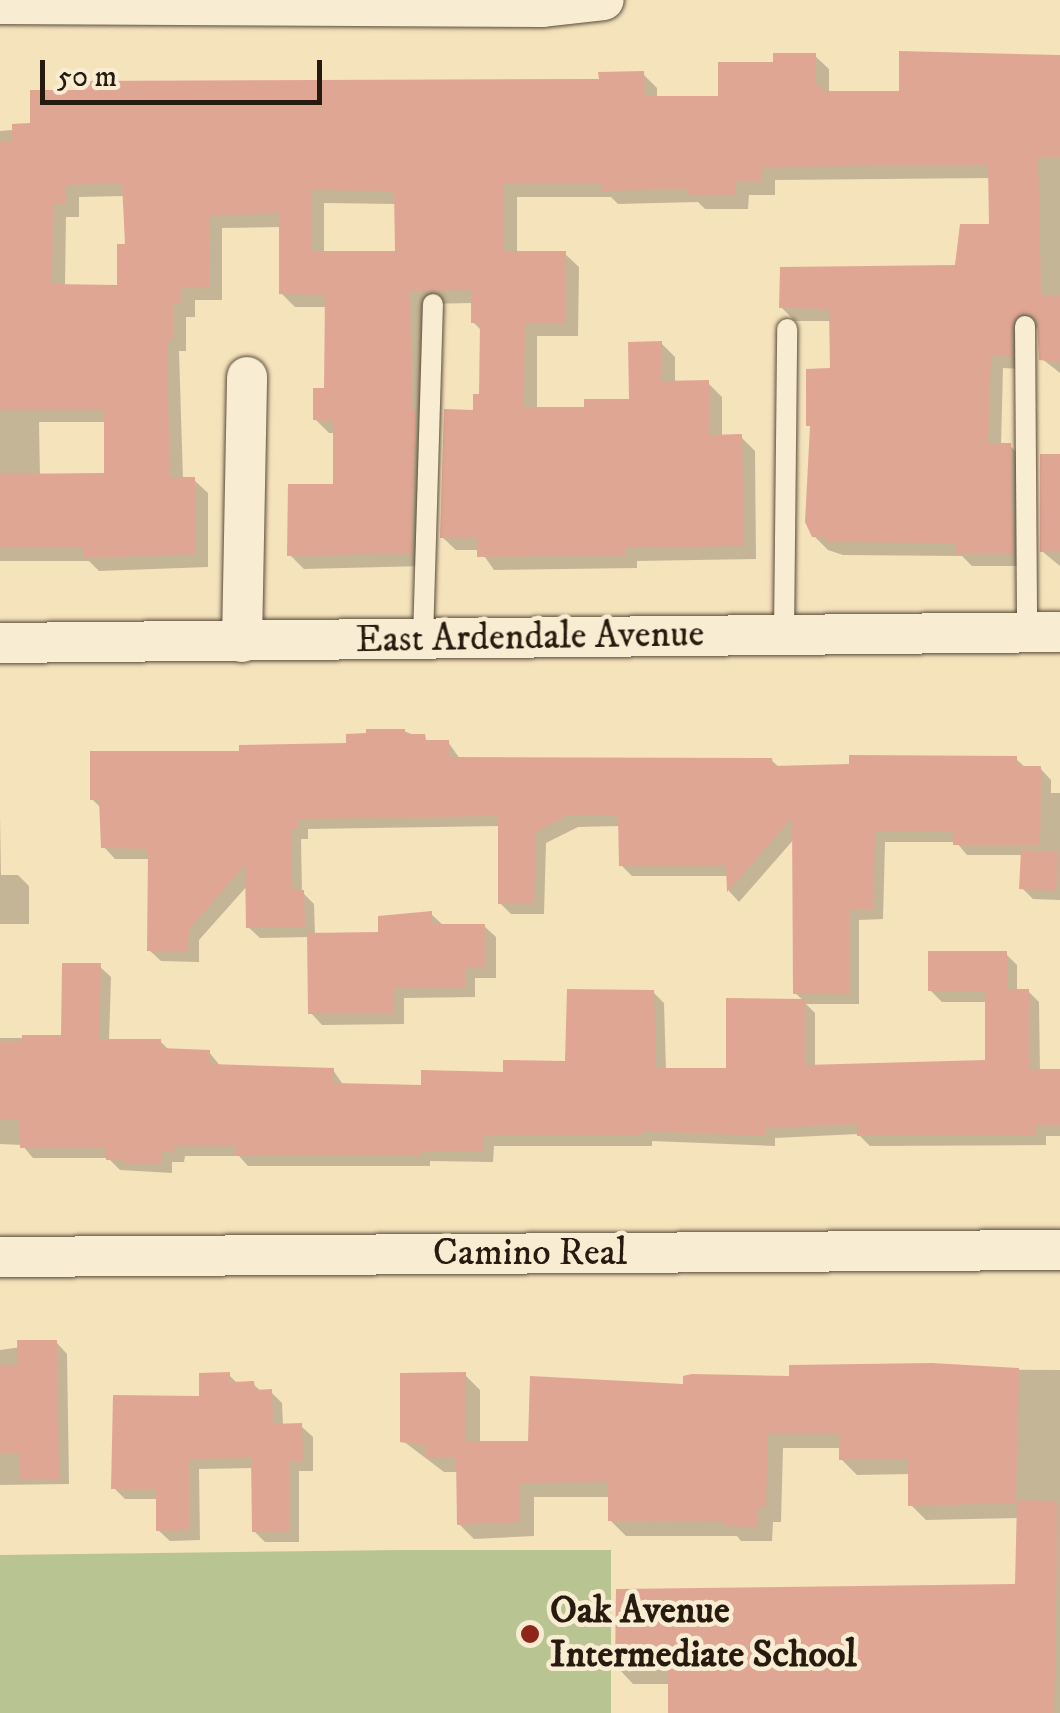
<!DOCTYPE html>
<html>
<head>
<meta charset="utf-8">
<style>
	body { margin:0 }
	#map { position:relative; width:1060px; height:1713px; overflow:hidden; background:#f5e3bc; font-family:"IM FELL DW Pica",serif }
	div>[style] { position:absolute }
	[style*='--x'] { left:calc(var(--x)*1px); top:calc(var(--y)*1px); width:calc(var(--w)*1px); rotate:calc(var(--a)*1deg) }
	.green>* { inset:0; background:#b9c493 }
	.shadow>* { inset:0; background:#0003 }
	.building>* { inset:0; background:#e0a694 }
	.roads { filter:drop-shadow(0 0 2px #5a4c3a) drop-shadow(0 0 2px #5a4c3a) }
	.service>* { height:20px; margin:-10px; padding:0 10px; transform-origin:10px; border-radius:10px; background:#f8edd3 }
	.minor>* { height:40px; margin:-20px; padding:0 20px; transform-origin:20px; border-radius:20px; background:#f8edd3 }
	.dots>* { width:28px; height:28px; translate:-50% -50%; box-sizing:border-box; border:5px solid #f8edd3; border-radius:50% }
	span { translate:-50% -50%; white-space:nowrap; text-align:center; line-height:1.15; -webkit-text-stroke:9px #f8edd3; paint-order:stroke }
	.street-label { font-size:38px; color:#271a0e }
	.poi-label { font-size:38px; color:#271a0e; font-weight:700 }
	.left { translate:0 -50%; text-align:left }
	.scale { position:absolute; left:40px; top:60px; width:282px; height:45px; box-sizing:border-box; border:5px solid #271a0e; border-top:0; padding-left:12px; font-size:30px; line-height:35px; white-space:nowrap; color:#271a0e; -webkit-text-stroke:8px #f8edd3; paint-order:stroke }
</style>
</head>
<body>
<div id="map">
	<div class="green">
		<i style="clip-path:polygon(401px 1550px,611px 1550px,611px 1713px,0 1713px,0 1555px)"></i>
	</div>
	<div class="shadow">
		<i style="clip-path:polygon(evenodd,815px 56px,829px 69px,829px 93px,901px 93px,1060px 56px,1060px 373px,1041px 358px,1040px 326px,1026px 334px,1024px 369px,1003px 368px,1001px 446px,1010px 446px,1024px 459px,1026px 566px,972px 566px,962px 556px,843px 555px,828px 550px,814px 536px,813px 429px,808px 425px,832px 370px,832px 321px,795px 321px,781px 307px,957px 268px,991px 227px,991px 178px,775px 180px,775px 195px,749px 195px,748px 209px,705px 209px,698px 202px,618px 204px,611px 197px,517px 197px,517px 254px,565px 254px,579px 267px,578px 336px,537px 336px,537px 410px,586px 410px,632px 402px,661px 343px,675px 357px,675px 383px,708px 383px,722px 397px,722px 437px,741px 437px,755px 451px,756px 559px,637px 561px,637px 568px,494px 570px,480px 550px,456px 550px,442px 537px,481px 396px,482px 331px,473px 322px,473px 303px,423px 304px,424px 566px,304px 569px,290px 555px,336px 487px,336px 433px,329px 433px,315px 419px,327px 391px,328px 307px,295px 307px,281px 293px,282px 227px,222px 228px,222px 300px,195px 300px,195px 317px,186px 317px,186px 351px,179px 351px,183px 480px,194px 480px,208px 493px,208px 567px,99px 571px,89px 561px,0 561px,0 131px,601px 82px,643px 74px,657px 88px,657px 99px,720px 99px,776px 65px,815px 56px,125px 196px,127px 246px,119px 288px,65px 286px,66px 217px,79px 217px,79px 197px,125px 196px,815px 56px,324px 203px,397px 204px,397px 253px,324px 253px,324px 203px,815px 56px,39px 422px,106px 422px,106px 476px,40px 476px,39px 422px)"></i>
		<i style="clip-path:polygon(1042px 456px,1060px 456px,1060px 566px,1043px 552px)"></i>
		<i style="clip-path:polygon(404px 731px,430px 742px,448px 742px,460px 759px,771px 760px,780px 768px,1016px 759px,1026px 768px,1040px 768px,1051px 780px,1051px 793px,1060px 793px,1060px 900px,1033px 899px,1022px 888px,1023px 855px,967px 855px,956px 842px,885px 842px,883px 919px,859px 920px,859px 1004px,806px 1004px,815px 1013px,815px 1068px,988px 1062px,987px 1002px,942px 1002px,930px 990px,1006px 954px,1017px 965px,1017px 992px,1028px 991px,1039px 1002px,1040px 1072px,1060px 1072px,1060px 1136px,1046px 1136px,1046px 1145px,870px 1146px,858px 1134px,775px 1138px,775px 1146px,652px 1141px,652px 1146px,494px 1146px,493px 1162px,430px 1161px,430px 1166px,248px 1166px,239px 1156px,185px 1156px,184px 1162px,172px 1162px,172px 1173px,120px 1170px,108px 1158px,33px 1158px,22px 1145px,0 1144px,0 1038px,63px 1038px,99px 966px,111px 977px,109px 1041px,160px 1041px,170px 1051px,209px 1052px,221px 1067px,333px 1070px,344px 1086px,424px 1087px,568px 1063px,653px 992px,664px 1003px,666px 1071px,728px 1071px,804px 1001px,795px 993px,795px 838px,739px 902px,729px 891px,729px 876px,632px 876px,621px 865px,621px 826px,578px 827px,546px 843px,544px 914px,511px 914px,500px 903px,500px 826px,308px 829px,308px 839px,301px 839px,302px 892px,314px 904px,315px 935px,380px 934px,431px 914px,444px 926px,484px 926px,496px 937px,496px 978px,475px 978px,475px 997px,404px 998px,404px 1024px,322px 1025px,311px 1013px,310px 937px,260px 938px,248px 927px,248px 885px,199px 940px,199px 962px,161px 961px,149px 950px,150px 859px,115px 859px,104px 847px,102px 809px,92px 799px,241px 753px,349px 745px)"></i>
		<i style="clip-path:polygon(0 815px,1px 875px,18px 875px,29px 886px,29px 924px,0 924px)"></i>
		<i style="clip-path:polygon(56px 1342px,67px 1354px,69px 1484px,0 1485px,0 1350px)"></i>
		<i style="clip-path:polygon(792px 1368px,1060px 1370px,1060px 1713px,671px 1713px,670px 1684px,633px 1684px,618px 1668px,1017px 1587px,1019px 1518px,926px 1520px,911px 1505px,910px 1474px,857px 1475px,841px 1459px,841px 1448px,783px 1448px,781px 1522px,773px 1522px,772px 1541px,741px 1541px,737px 1536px,626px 1536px,610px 1520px,610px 1497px,534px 1497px,534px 1536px,474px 1539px,459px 1524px,459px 1472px,444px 1472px,403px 1441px,465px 1375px,480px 1390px,480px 1443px,530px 1443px,685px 1387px,792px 1378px)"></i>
		<i style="clip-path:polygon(229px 1375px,238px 1384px,253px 1384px,262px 1392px,271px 1392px,282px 1403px,283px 1426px,301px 1426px,313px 1437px,313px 1471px,299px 1471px,299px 1542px,265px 1542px,254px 1531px,254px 1468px,199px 1469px,200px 1540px,170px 1541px,158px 1530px,159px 1499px,125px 1499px,114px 1488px)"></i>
	</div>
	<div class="building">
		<i style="clip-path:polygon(evenodd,899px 51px,1060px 55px,1060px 157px,1038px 157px,1041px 295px,1060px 296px,1060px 362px,1039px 360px,1037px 320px,1026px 312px,1013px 320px,1011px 357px,991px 355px,988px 443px,1011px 443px,1013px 553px,956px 553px,955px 543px,826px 542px,826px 537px,812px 537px,805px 522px,810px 426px,806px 426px,806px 369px,830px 368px,829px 309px,779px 308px,780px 267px,955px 265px,960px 224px,989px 224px,988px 165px,762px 167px,762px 182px,736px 182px,735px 196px,688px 196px,689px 189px,601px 191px,601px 184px,504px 184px,504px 251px,566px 251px,566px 324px,525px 323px,524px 407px,584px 407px,584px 399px,629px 399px,628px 342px,662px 341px,662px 381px,709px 380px,710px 435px,742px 434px,744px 546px,625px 548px,625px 555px,477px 557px,477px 538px,440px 538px,444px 409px,473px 410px,473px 394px,479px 394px,480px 323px,471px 323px,471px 290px,410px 291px,412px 409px,416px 409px,411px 553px,287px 556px,288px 484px,333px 484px,333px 421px,313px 420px,313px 388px,324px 388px,325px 295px,279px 294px,279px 214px,210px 215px,209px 287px,182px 287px,182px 304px,173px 304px,173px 339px,167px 339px,170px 477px,195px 477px,195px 554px,83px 558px,83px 548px,0 548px,0 474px,104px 473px,104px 410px,0 410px,0 141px,12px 141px,12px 124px,30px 123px,30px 90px,78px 90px,78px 81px,599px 79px,598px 72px,644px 71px,645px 96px,718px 96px,718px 62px,773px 62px,773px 53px,816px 53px,816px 86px,822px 85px,822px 91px,899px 91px,899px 51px,122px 183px,125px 244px,117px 244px,117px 285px,52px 284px,53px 204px,66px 204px,66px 185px,122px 183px,899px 51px,311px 190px,394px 191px,395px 251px,312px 251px,311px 190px)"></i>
		<i style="clip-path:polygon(1040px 454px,1060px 454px,1060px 552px,1040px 552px)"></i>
		<i style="clip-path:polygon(366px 729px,405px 729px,405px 734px,425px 734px,426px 740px,449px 740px,450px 757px,772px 758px,773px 766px,849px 764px,849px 755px,1017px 756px,1017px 766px,1041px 766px,1040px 845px,953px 845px,953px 831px,875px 832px,873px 909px,849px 910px,849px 994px,793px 994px,792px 818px,727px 892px,726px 866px,619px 866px,618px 816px,566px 816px,536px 832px,534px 904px,498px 904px,498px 816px,298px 819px,298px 829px,291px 829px,292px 890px,304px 890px,305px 927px,246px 928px,245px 865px,189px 929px,188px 952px,147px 951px,148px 849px,101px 848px,99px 800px,90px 800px,90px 751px,239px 751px,239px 745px,346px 743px,346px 734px,366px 733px)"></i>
		<i style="clip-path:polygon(1021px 850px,1058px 852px,1056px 891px,1019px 889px)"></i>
		<i style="clip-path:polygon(432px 911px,432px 924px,485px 924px,486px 968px,465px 968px,465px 987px,394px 987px,394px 1013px,308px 1014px,307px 933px,378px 932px,378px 916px)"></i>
		<i style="clip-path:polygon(928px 951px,1007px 951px,1007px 989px,1029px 989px,1030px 1069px,1060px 1069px,1060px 1125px,1036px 1126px,1036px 1135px,857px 1136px,857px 1124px,765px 1128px,765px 1136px,642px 1131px,641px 1136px,483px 1135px,483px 1152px,420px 1151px,421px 1156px,235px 1156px,235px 1146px,174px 1146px,174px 1152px,162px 1152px,162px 1163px,124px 1164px,124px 1160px,106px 1160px,106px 1148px,20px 1148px,20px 1120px,0 1120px,0 1042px,22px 1042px,22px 1035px,61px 1035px,62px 963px,101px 963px,99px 1039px,161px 1039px,161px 1048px,210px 1050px,210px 1064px,334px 1068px,334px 1083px,421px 1085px,421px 1070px,503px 1072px,503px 1060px,565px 1061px,567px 989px,654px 990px,656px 1068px,726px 1068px,726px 998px,805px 999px,805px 1065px,985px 1060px,985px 992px,928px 991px)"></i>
		<i style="clip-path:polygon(17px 1340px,57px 1340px,59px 1479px,19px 1479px,19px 1454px,0 1454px,0 1366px,18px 1366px)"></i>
		<i style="clip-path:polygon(932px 1363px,1019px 1368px,1016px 1503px,908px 1506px,908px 1459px,839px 1460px,839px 1434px,768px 1434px,766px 1508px,758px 1508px,758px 1527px,724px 1526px,724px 1522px,608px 1521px,608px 1482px,520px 1483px,520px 1522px,457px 1525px,456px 1457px,426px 1458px,426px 1446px,400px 1442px,400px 1373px,466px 1372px,466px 1441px,528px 1441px,530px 1376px,683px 1384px,683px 1376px,692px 1374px,789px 1376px,789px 1365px)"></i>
		<i style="clip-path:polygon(230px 1372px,230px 1382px,254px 1381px,255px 1390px,272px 1389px,273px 1424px,302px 1423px,303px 1461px,289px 1461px,289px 1532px,252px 1532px,251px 1458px,189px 1459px,190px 1530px,156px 1531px,156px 1489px,111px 1489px,113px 1395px,199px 1396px,199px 1373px)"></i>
		<i style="clip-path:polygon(1017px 1500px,1058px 1501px,1054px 1713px,668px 1713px,668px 1670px,615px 1669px,616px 1589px,1015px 1584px)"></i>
	</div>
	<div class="roads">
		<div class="service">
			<i style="--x:1025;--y:326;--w:307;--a:89.6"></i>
			<i style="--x:784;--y:635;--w:306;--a:-89.4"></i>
			<i style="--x:423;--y:639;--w:335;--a:-88.3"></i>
		</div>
		<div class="minor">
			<i style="--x:0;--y:4;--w:543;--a:0.32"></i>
			<i style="--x:543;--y:7;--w:61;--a:-6.5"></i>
			<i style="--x:242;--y:642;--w:265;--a:-88.9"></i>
			<i style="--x:0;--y:643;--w:1060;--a:-0.59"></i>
			<i style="--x:0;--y:1257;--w:1060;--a:-0.38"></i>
		</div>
	</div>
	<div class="dots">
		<i style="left:530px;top:1634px;background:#8f2418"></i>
	</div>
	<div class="street-label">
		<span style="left:530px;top:638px;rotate:-1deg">East Ardendale Avenue</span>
		<span style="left:530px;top:1254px">Camino Real</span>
	</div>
	<div class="poi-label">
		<span class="left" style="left:550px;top:1634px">Oak Avenue<br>Intermediate School</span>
	</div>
	<div class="scale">50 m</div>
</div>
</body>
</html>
